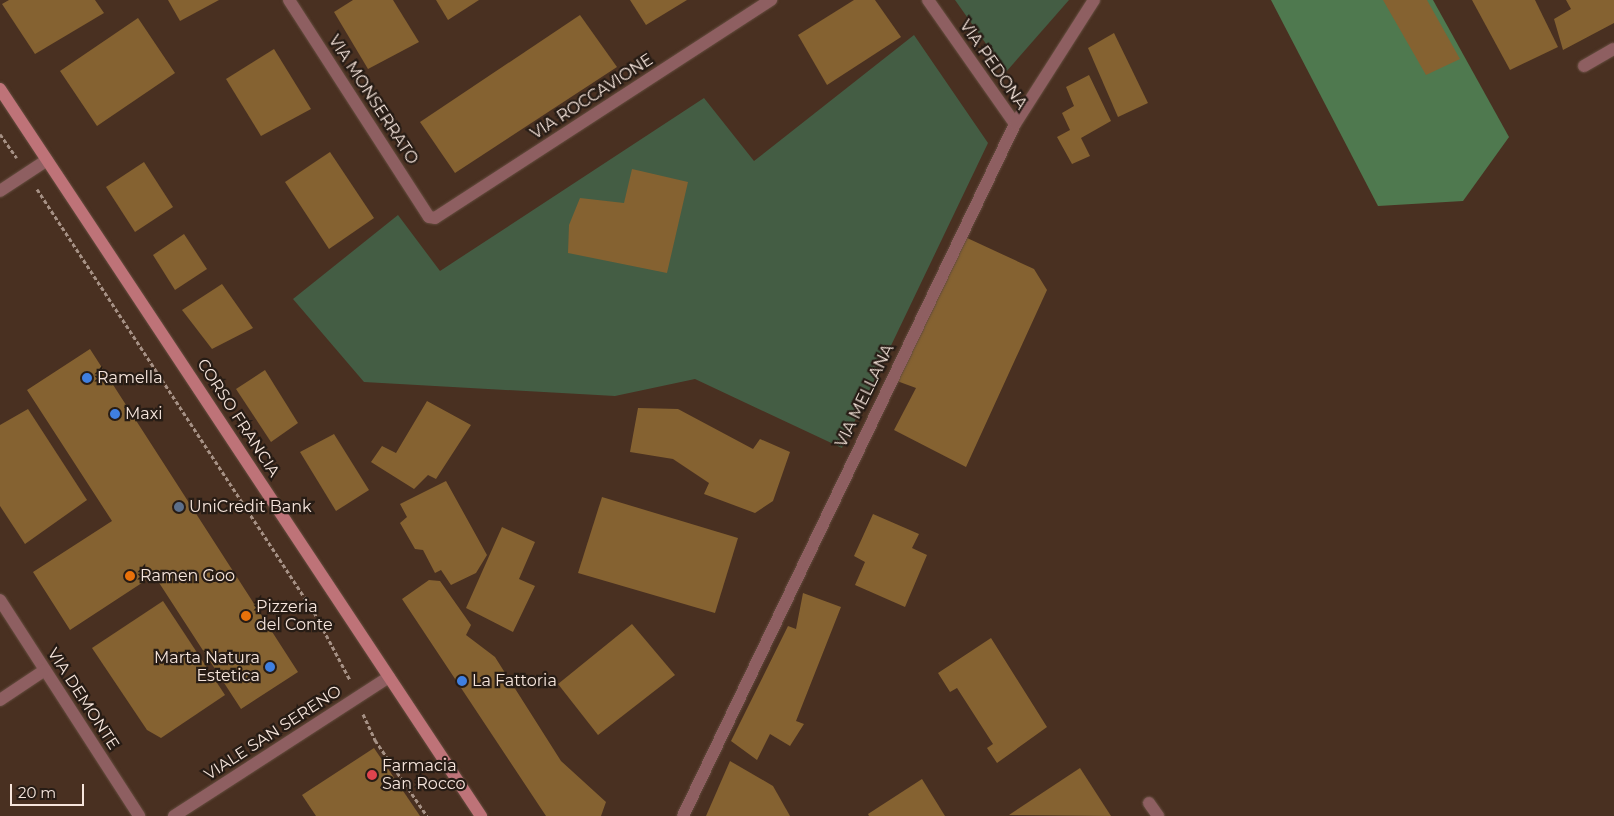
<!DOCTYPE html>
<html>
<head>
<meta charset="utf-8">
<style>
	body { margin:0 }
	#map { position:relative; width:1614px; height:816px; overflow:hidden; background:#493021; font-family:Montserrat,sans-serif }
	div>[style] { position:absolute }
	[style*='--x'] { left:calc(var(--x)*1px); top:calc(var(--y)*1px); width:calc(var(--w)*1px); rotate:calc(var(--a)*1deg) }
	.green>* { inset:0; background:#445d44 }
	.forest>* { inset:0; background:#4f794f }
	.building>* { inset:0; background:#856231 }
	.path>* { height:3px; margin-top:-1.5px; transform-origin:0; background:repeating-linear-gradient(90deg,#a69185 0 4px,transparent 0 6.5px) }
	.roads { filter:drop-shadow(0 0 1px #654d3f) drop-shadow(0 0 1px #654d3f) }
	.service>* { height:12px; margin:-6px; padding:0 6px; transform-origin:6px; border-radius:6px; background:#8e5f61 }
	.minor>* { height:12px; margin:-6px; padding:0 6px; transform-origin:6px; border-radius:6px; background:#8e5f61 }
	.secondary>* { height:12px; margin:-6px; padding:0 6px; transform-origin:6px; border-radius:6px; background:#be7378 }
	.dots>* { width:14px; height:14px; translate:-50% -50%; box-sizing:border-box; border:2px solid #271c15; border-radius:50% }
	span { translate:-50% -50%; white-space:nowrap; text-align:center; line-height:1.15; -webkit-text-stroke:4.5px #271c15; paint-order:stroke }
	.street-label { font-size:16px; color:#f6e5dc }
	.poi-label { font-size:16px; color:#f6e5dc }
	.left { translate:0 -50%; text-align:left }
	.right { translate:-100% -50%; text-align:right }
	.scale { position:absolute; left:10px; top:784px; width:74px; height:22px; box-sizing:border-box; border:2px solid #f6e5dc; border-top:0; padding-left:6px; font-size:15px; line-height:18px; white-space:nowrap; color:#f6e5dc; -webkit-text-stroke:4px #271c15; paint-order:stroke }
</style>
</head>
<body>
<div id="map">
	<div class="green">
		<i style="clip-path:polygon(955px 0,1069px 0,1006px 72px)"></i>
		<i style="clip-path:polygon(914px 35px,988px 143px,842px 448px,695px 379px,615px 396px,364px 382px,293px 299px,398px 215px,440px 271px,704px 98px,754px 161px)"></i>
	</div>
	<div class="forest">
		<i style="clip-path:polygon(1271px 0,1433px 0,1509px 137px,1463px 201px,1378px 206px)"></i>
	</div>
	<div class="building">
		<i style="clip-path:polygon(9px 0,95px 0,104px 13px,35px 54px,2px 4px)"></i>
		<i style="clip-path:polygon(168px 0,219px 0,180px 21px)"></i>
		<i style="clip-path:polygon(353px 0,393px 0,419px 42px,368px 69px,334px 12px)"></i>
		<i style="clip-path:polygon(436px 0,479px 0,448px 20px)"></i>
		<i style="clip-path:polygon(630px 0,687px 0,646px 25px)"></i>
		<i style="clip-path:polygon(854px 0,875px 0,901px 37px,827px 85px,798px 35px)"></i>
		<i style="clip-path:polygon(1383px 0,1427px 0,1460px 59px,1426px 75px)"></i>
		<i style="clip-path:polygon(1472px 0,1535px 0,1558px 47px,1510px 70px)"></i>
		<i style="clip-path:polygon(1566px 0,1614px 0,1614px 23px,1563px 50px,1554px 19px,1571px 9px)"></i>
		<i style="clip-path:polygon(580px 15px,617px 67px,455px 173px,420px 122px)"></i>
		<i style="clip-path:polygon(138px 18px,175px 73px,97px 126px,60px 71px)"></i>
		<i style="clip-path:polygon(1114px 33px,1148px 103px,1118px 117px,1088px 48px)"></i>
		<i style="clip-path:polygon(274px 49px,311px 109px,261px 136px,226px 79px)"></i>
		<i style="clip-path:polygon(1089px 75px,1111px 121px,1081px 138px,1090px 156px,1072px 164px,1057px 137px,1070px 130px,1062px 113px,1074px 106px,1066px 87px)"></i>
		<i style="clip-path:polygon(330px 152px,374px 218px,329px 249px,285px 182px)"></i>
		<i style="clip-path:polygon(144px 162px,173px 207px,135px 232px,106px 187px)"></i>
		<i style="clip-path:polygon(632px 169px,688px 182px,667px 273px,568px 253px,569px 225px,580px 198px,624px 203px)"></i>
		<i style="clip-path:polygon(184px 234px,207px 269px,175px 290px,153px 255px)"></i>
		<i style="clip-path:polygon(965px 237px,1034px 269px,1047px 290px,966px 467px,894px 430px,916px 388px,897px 381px)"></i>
		<i style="clip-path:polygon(222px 284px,253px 328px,212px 349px,182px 310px)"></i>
		<i style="clip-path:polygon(90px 349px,298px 672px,241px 709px,154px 575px,70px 630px,33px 572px,112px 521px,27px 390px)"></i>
		<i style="clip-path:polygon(265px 370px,298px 423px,271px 442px,236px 389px)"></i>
		<i style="clip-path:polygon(427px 401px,471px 425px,436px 479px,428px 475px,414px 489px,371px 462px,382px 446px,396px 453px)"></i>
		<i style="clip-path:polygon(638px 408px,678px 409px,753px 449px,760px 439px,790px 452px,773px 501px,755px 513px,704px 494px,709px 483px,673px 459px,630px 452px)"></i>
		<i style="clip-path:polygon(28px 409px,87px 500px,25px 544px,0 506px,0 425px)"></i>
		<i style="clip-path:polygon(334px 434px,369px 490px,336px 511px,300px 452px)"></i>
		<i style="clip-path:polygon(446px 481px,487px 555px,476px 573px,451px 585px,441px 570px,435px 573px,423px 550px,415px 549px,400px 523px,407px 517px,400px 504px)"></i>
		<i style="clip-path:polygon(602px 497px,738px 538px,715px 613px,578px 573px)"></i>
		<i style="clip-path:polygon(873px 514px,919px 534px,912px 548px,927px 555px,905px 607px,855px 585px,865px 562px,854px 556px)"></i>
		<i style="clip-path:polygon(502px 527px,535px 542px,519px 579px,535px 586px,513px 632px,466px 608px)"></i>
		<i style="clip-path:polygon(429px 580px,440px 581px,471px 625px,466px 635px,495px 657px,561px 761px,606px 802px,601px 816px,546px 816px,402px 599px)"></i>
		<i style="clip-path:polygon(803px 593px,841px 607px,796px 721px,804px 724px,790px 746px,770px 734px,757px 760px,731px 741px,788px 626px,796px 629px)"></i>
		<i style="clip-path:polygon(163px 601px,225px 695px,161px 738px,147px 730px,92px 648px)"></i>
		<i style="clip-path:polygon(632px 624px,675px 675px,598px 735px,558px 684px)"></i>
		<i style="clip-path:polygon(991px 638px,1047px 727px,997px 763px,987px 748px,993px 744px,957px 688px,950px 692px,938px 673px)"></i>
		<i style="clip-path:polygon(374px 748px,420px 816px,316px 816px,302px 795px)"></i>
		<i style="clip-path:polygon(730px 761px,773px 786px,790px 816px,706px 816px)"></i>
		<i style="clip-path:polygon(1080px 768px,1111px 816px,1009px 815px)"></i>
		<i style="clip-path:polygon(922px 779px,945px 816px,869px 816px,868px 814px)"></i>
	</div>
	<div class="path">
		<i style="--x:0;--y:134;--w:29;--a:55"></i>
		<i style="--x:37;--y:189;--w:506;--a:56.78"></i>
		<i style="--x:314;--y:612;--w:77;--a:62.1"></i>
		<i style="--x:363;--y:714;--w:29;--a:65"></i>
		<i style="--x:375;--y:740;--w:92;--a:55.6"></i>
	</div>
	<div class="roads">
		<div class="service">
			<i style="--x:1584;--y:66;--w:34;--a:-30"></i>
		</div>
		<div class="minor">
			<i style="--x:289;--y:0;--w:258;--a:57.2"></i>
			<i style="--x:429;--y:217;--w:6;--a:9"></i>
			<i style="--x:435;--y:218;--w:401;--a:-33"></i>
			<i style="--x:928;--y:0;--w:151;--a:54.9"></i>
			<i style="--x:0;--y:191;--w:56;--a:-33.4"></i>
			<i style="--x:0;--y:600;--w:257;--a:57.2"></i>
			<i style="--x:0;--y:700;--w:54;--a:-33.7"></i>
			<i style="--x:1149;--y:803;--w:16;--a:55"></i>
			<i style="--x:174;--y:816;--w:256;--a:-32.9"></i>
			<i style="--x:683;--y:816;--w:768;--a:-64.37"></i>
			<i style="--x:1015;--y:124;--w:147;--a:-57.5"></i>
		</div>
		<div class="secondary">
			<i style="--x:0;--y:89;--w:872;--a:56.51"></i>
		</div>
	</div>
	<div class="dots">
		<i style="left:87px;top:378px;background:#3f7fe0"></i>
		<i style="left:115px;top:414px;background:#3f7fe0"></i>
		<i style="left:179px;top:507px;background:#5c6f8a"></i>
		<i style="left:130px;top:576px;background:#e8710a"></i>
		<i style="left:246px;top:616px;background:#e8710a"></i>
		<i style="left:270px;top:667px;background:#3f7fe0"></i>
		<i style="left:462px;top:681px;background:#3f7fe0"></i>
		<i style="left:372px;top:775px;background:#e0444e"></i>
	</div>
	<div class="street-label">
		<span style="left:993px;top:65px;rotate:55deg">VIA PEDONA</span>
		<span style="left:592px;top:97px;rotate:-33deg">VIA ROCCAVIONE</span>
		<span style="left:373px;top:100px;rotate:57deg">VIA MONSERRATO</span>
		<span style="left:865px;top:396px;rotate:-64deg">VIA MELLANA</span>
		<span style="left:238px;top:418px;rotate:57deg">CORSO FRANCIA</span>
		<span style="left:83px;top:699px;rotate:57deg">VIA DEMONTE</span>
		<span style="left:273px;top:733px;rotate:-33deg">VIALE SAN SERENO</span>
	</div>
	<div class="poi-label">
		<span class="left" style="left:97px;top:378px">Ramella</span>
		<span class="left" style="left:125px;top:414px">Maxi</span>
		<span class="left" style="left:189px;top:507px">UniCredit Bank</span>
		<span class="left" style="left:140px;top:576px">Ramen Goo</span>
		<span class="left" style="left:256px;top:616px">Pizzeria<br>del Conte</span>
		<span class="right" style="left:260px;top:667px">Marta Natura<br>Estetica</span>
		<span class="left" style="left:472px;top:681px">La Fattoria</span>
		<span class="left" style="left:382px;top:775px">Farmacia<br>San Rocco</span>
	</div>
	<div class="scale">20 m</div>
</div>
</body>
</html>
